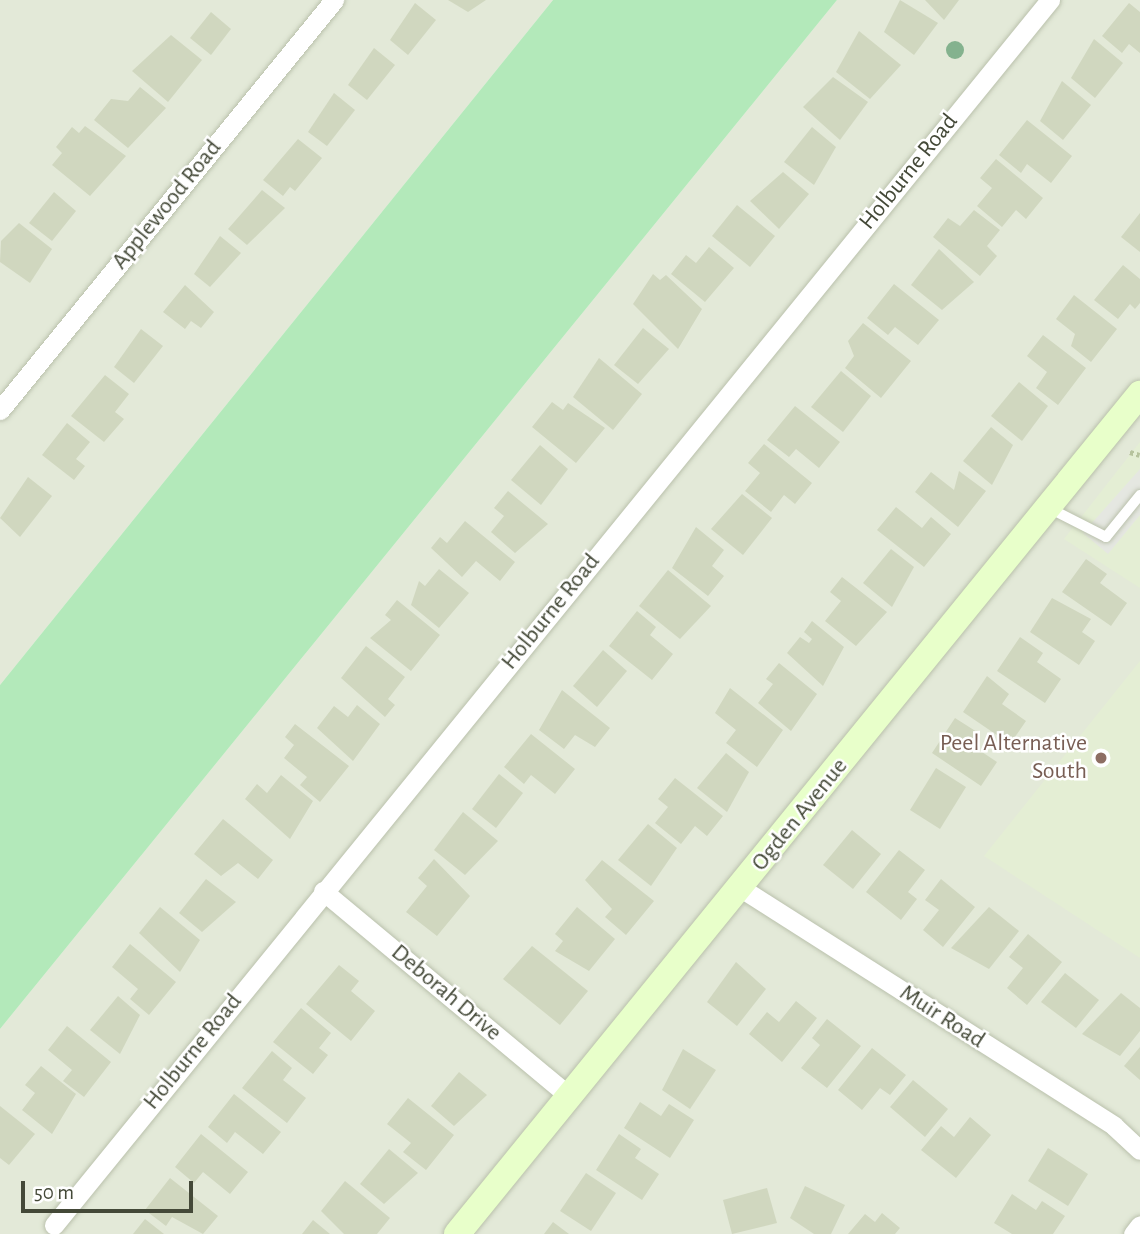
<!DOCTYPE html>
<html>
<head>
<meta charset="utf-8">
<style>
	body { margin:0 }
	#map { position:relative; width:1140px; height:1234px; overflow:hidden; background:#f1f5ea; font-family:"Alegreya Sans",sans-serif }
	div>[style] { position:absolute }
	[style*='--x'] { left:calc(var(--x)*1px); top:calc(var(--y)*1px); width:calc(var(--w)*1px); rotate:calc(var(--a)*1deg) }
	.residential>* { inset:0; background:#e3e9d8 }
	.education>* { inset:0; background:#e4eed4 }
	.green>* { inset:0; background:#b3e9ba }
	.parking>* { inset:0; background:#e5e7e1 }
	.building>* { inset:0; background:#d0d7bf }
	.path>* { height:4.5px; margin-top:-2.25px; transform-origin:0; background:repeating-linear-gradient(90deg,#b6c39d 0 3.5px,transparent 0 7px) }
	.roads { filter:drop-shadow(0 0 2px #bac1ac) drop-shadow(0 0 2px #bac1ac) }
	.lane>* { height:10px; margin:-5px; padding:0 5px; transform-origin:5px; border-radius:5px; background:#fff }
	.street>* { height:19px; margin:-9.5px; padding:0 9.5px; transform-origin:9.5px; border-radius:9.5px; background:#fff }
	.secondary>* { height:26px; margin:-13px; padding:0 13px; transform-origin:13px; border-radius:13px; background:#e8ffca }
	.trees>* { width:18px; height:18px; margin:-9px; border-radius:50%; background:#84b28e }
	.dots>* { width:19px; height:19px; translate:-50% -50%; box-sizing:border-box; border:4px solid #fff; border-radius:50% }
	span { translate:-50% -50%; white-space:nowrap; text-align:center; line-height:1.15; -webkit-text-stroke:5px #fff; paint-order:stroke }
	.street-label { font-size:24px; color:#444938 }
	.education-label { font-size:24px; color:#785e54 }
	.right { translate:-100% -50%; text-align:right }
	.scale { position:absolute; left:21px; top:1181px; width:172px; height:32px; box-sizing:border-box; border:4px solid #444938; border-top:0; padding-left:9px; font-size:21px; line-height:24px; white-space:nowrap; color:#444938; -webkit-text-stroke:5px #fff; paint-order:stroke }
</style>
</head>
<body>
<div id="map">
	<div class="residential">
		<i style="clip-path:polygon(0 0,553px 0,0 685px)"></i>
		<i style="clip-path:polygon(837px 0,1140px 0,1140px 1234px,0 1234px,0 1029px)"></i>
	</div>
	<div class="education">
		<i style="clip-path:polygon(1140px 442px,1140px 588px,1064px 539px)"></i>
		<i style="clip-path:polygon(1140px 661px,1140px 958px,984px 856px)"></i>
	</div>
	<div class="green">
		<i style="clip-path:polygon(553px 0,837px 0,0 1029px,0 685px)"></i>
	</div>
	<div class="parking">
		<i style="clip-path:polygon(1140px 469px,1140px 515px,1108px 554px,1083px 533px)"></i>
	</div>
	<div class="building">
		<i style="clip-path:polygon(448px 0,486px 0,468px 12px)"></i>
		<i style="clip-path:polygon(900px 0,938px 23px,914px 55px,884px 32px)"></i>
		<i style="clip-path:polygon(925px 0,959px 0,944px 20px)"></i>
		<i style="clip-path:polygon(415px 3px,436px 20px,408px 55px,390px 40px)"></i>
		<i style="clip-path:polygon(1129px 3px,1140px 12px,1140px 53px,1129px 44px,1122px 53px,1102px 36px)"></i>
		<i style="clip-path:polygon(211px 12px,231px 29px,211px 55px,190px 38px)"></i>
		<i style="clip-path:polygon(859px 31px,901px 65px,870px 99px,836px 72px)"></i>
		<i style="clip-path:polygon(171px 35px,202px 60px,168px 102px,132px 71px)"></i>
		<i style="clip-path:polygon(1094px 39px,1123px 63px,1095px 98px,1071px 78px)"></i>
		<i style="clip-path:polygon(374px 48px,395px 65px,367px 100px,348px 85px)"></i>
		<i style="clip-path:polygon(833px 77px,868px 102px,840px 140px,803px 107px)"></i>
		<i style="clip-path:polygon(1062px 81px,1091px 105px,1063px 140px,1040px 121px)"></i>
		<i style="clip-path:polygon(140px 87px,166px 108px,128px 148px,94px 120px,111px 99px,128px 101px)"></i>
		<i style="clip-path:polygon(334px 93px,355px 110px,327px 146px,308px 132px)"></i>
		<i style="clip-path:polygon(1027px 120px,1072px 156px,1051px 183px,1027px 164px,1021px 173px,999px 155px)"></i>
		<i style="clip-path:polygon(85px 126px,126px 156px,90px 196px,52px 165px,62px 153px,56px 147px,72px 127px,79px 133px)"></i>
		<i style="clip-path:polygon(812px 127px,836px 147px,814px 185px,784px 162px)"></i>
		<i style="clip-path:polygon(298px 139px,322px 158px,295px 191px,290px 187px,283px 196px,263px 180px)"></i>
		<i style="clip-path:polygon(996px 159px,1043px 198px,1026px 219px,1016px 210px,1002px 227px,977px 206px,992px 188px,980px 178px)"></i>
		<i style="clip-path:polygon(783px 172px,809px 194px,779px 229px,750px 201px)"></i>
		<i style="clip-path:polygon(262px 190px,285px 208px,247px 245px,228px 229px)"></i>
		<i style="clip-path:polygon(54px 192px,76px 211px,52px 241px,29px 223px)"></i>
		<i style="clip-path:polygon(737px 205px,775px 236px,750px 267px,712px 236px)"></i>
		<i style="clip-path:polygon(974px 210px,1000px 230px,987px 246px,997px 256px,980px 276px,933px 237px,948px 218px,960px 226px)"></i>
		<i style="clip-path:polygon(1140px 213px,1140px 252px,1121px 237px)"></i>
		<i style="clip-path:polygon(19px 223px,52px 249px,30px 283px,0 262px,1px 241px)"></i>
		<i style="clip-path:polygon(220px 236px,241px 253px,210px 287px,194px 274px)"></i>
		<i style="clip-path:polygon(709px 247px,734px 268px,705px 302px,671px 274px,686px 255px,696px 263px)"></i>
		<i style="clip-path:polygon(939px 249px,974px 282px,942px 310px,911px 285px)"></i>
		<i style="clip-path:polygon(1123px 265px,1140px 279px,1140px 303px,1135px 309px,1130px 304px,1118px 319px,1094px 300px)"></i>
		<i style="clip-path:polygon(653px 274px,660px 280px,666px 275px,702px 309px,678px 349px,633px 304px)"></i>
		<i style="clip-path:polygon(894px 284px,939px 320px,918px 345px,895px 327px,888px 335px,867px 318px)"></i>
		<i style="clip-path:polygon(185px 285px,214px 312px,201px 328px,191px 321px,185px 329px,163px 312px)"></i>
		<i style="clip-path:polygon(1074px 295px,1117px 329px,1091px 362px,1071px 346px,1075px 334px,1056px 319px)"></i>
		<i style="clip-path:polygon(863px 323px,911px 361px,881px 398px,845px 368px,854px 356px,848px 341px)"></i>
		<i style="clip-path:polygon(643px 328px,669px 349px,638px 384px,614px 365px)"></i>
		<i style="clip-path:polygon(141px 329px,163px 346px,134px 383px,114px 367px)"></i>
		<i style="clip-path:polygon(1043px 335px,1086px 368px,1058px 405px,1036px 388px,1047px 372px,1027px 356px)"></i>
		<i style="clip-path:polygon(599px 358px,642px 394px,613px 430px,573px 397px)"></i>
		<i style="clip-path:polygon(841px 371px,871px 396px,843px 432px,811px 407px)"></i>
		<i style="clip-path:polygon(105px 375px,129px 394px,115px 412px,124px 419px,104px 442px,71px 416px)"></i>
		<i style="clip-path:polygon(1019px 382px,1048px 406px,1022px 441px,991px 416px)"></i>
		<i style="clip-path:polygon(552px 402px,563px 410px,568px 403px,605px 428px,576px 463px,532px 427px)"></i>
		<i style="clip-path:polygon(795px 406px,840px 442px,819px 468px,796px 449px,789px 457px,767px 440px)"></i>
		<i style="clip-path:polygon(67px 423px,90px 442px,76px 459px,85px 466px,74px 480px,42px 455px)"></i>
		<i style="clip-path:polygon(991px 427px,1013px 445px,992px 485px,963px 461px)"></i>
		<i style="clip-path:polygon(764px 444px,812px 483px,795px 504px,784px 495px,771px 512px,745px 491px,760px 473px,748px 463px)"></i>
		<i style="clip-path:polygon(540px 445px,568px 469px,541px 505px,511px 480px)"></i>
		<i style="clip-path:polygon(959px 471px,986px 491px,958px 527px,915px 492px,931px 472px,954px 490px)"></i>
		<i style="clip-path:polygon(28px 477px,52px 496px,20px 537px,0 518px)"></i>
		<i style="clip-path:polygon(508px 491px,548px 524px,515px 553px,491px 532px,504px 516px,494px 508px)"></i>
		<i style="clip-path:polygon(742px 494px,772px 518px,743px 555px,711px 529px)"></i>
		<i style="clip-path:polygon(896px 507px,922px 528px,931px 517px,951px 534px,924px 567px,877px 530px)"></i>
		<i style="clip-path:polygon(465px 521px,515px 562px,500px 581px,476px 561px,462px 577px,431px 548px,440px 537px,447px 543px)"></i>
		<i style="clip-path:polygon(696px 527px,724px 550px,712px 566px,724px 576px,708px 596px,672px 568px)"></i>
		<i style="clip-path:polygon(891px 549px,914px 567px,892px 607px,863px 583px)"></i>
		<i style="clip-path:polygon(1086px 559px,1107px 574px,1100px 583px,1127px 603px,1111px 626px,1062px 592px)"></i>
		<i style="clip-path:polygon(439px 569px,469px 593px,439px 628px,411px 605px,419px 581px,425px 586px)"></i>
		<i style="clip-path:polygon(668px 570px,711px 606px,680px 639px,639px 606px)"></i>
		<i style="clip-path:polygon(842px 577px,887px 612px,856px 646px,825px 621px,841px 601px,830px 592px)"></i>
		<i style="clip-path:polygon(1052px 598px,1091px 619px,1082px 632px,1095px 641px,1079px 665px,1030px 632px)"></i>
		<i style="clip-path:polygon(397px 600px,440px 635px,411px 671px,370px 638px,391px 620px,385px 615px)"></i>
		<i style="clip-path:polygon(637px 611px,656px 627px,650px 635px,673px 654px,652px 680px,609px 646px)"></i>
		<i style="clip-path:polygon(812px 621px,844px 647px,823px 686px,787px 653px,800px 637px,809px 643px,812px 639px,804px 632px)"></i>
		<i style="clip-path:polygon(1020px 637px,1043px 653px,1037px 662px,1061px 679px,1045px 703px,997px 671px)"></i>
		<i style="clip-path:polygon(366px 646px,405px 677px,388px 699px,395px 705px,385px 717px,341px 678px)"></i>
		<i style="clip-path:polygon(603px 650px,627px 671px,597px 707px,573px 686px)"></i>
		<i style="clip-path:polygon(779px 663px,817px 694px,791px 731px,758px 703px,773px 684px,766px 679px)"></i>
		<i style="clip-path:polygon(987px 676px,1009px 694px,1002px 704px,1026px 721px,1010px 744px,963px 712px)"></i>
		<i style="clip-path:polygon(730px 688px,783px 730px,757px 767px,726px 743px,736px 730px,715px 713px)"></i>
		<i style="clip-path:polygon(562px 690px,610px 728px,595px 747px,575px 735px,564px 749px,539px 730px)"></i>
		<i style="clip-path:polygon(357px 705px,380px 724px,353px 761px,317px 728px,334px 706px,348px 717px)"></i>
		<i style="clip-path:polygon(955px 718px,977px 732px,970px 744px,997px 762px,981px 786px,932px 753px)"></i>
		<i style="clip-path:polygon(295px 724px,349px 766px,320px 802px,300px 785px,307px 777px,284px 758px,294px 745px,285px 737px)"></i>
		<i style="clip-path:polygon(531px 734px,575px 769px,555px 794px,531px 775px,524px 784px,504px 767px)"></i>
		<i style="clip-path:polygon(726px 753px,749px 772px,727px 812px,697px 788px)"></i>
		<i style="clip-path:polygon(936px 768px,966px 787px,940px 829px,910px 810px)"></i>
		<i style="clip-path:polygon(499px 774px,523px 793px,496px 828px,472px 809px)"></i>
		<i style="clip-path:polygon(281px 775px,313px 801px,290px 839px,245px 799px,257px 784px,267px 793px)"></i>
		<i style="clip-path:polygon(675px 778px,723px 816px,707px 836px,695px 826px,681px 844px,655px 823px,668px 807px,658px 799px)"></i>
		<i style="clip-path:polygon(463px 812px,498px 841px,465px 875px,434px 850px)"></i>
		<i style="clip-path:polygon(223px 819px,273px 860px,258px 879px,238px 863px,221px 876px,194px 854px)"></i>
		<i style="clip-path:polygon(648px 824px,677px 848px,651px 886px,618px 860px)"></i>
		<i style="clip-path:polygon(852px 830px,881px 854px,853px 889px,823px 865px)"></i>
		<i style="clip-path:polygon(899px 850px,925px 870px,908px 892px,917px 899px,901px 920px,866px 892px)"></i>
		<i style="clip-path:polygon(434px 859px,470px 896px,437px 936px,406px 912px,427px 886px,418px 878px)"></i>
		<i style="clip-path:polygon(602px 860px,654px 901px,626px 935px,605px 917px,612px 909px,585px 880px)"></i>
		<i style="clip-path:polygon(206px 879px,236px 902px,202px 932px,179px 913px)"></i>
		<i style="clip-path:polygon(941px 879px,975px 907px,943px 947px,923px 930px,939px 910px,925px 900px)"></i>
		<i style="clip-path:polygon(160px 907px,200px 940px,180px 972px,139px 933px)"></i>
		<i style="clip-path:polygon(577px 907px,615px 939px,589px 971px,555px 951px,563px 941px,555px 934px)"></i>
		<i style="clip-path:polygon(989px 907px,1019px 931px,989px 969px,951px 948px)"></i>
		<i style="clip-path:polygon(1028px 934px,1062px 962px,1027px 1005px,1007px 988px,1023px 968px,1009px 957px)"></i>
		<i style="clip-path:polygon(130px 944px,176px 982px,149px 1015px,130px 999px,138px 989px,112px 967px)"></i>
		<i style="clip-path:polygon(532px 946px,588px 991px,560px 1025px,503px 979px)"></i>
		<i style="clip-path:polygon(736px 962px,766px 989px,737px 1026px,707px 1002px)"></i>
		<i style="clip-path:polygon(339px 965px,359px 981px,351px 991px,375px 1011px,351px 1041px,306px 1004px)"></i>
		<i style="clip-path:polygon(1065px 973px,1099px 1000px,1076px 1028px,1041px 1002px)"></i>
		<i style="clip-path:polygon(1121px 993px,1140px 1008px,1140px 1031px,1120px 1056px,1082px 1034px)"></i>
		<i style="clip-path:polygon(118px 996px,140px 1015px,120px 1054px,90px 1030px)"></i>
		<i style="clip-path:polygon(796px 1001px,817px 1018px,782px 1062px,749px 1034px,767px 1012px,779px 1022px)"></i>
		<i style="clip-path:polygon(301px 1008px,331px 1033px,319px 1048px,328px 1055px,313px 1074px,273px 1042px)"></i>
		<i style="clip-path:polygon(827px 1019px,861px 1046px,827px 1088px,801px 1068px,820px 1045px,812px 1038px)"></i>
		<i style="clip-path:polygon(67px 1026px,111px 1062px,84px 1097px,63px 1081px,72px 1070px,48px 1050px)"></i>
		<i style="clip-path:polygon(1140px 1047px,1140px 1080px,1124px 1066px)"></i>
		<i style="clip-path:polygon(872px 1048px,906px 1075px,890px 1095px,880px 1088px,862px 1110px,838px 1090px)"></i>
		<i style="clip-path:polygon(683px 1049px,716px 1070px,690px 1109px,662px 1090px)"></i>
		<i style="clip-path:polygon(272px 1051px,292px 1068px,283px 1080px,306px 1098px,287px 1123px,242px 1088px)"></i>
		<i style="clip-path:polygon(41px 1066px,76px 1094px,52px 1134px,22px 1110px,35px 1093px,25px 1085px)"></i>
		<i style="clip-path:polygon(459px 1072px,487px 1095px,454px 1126px,431px 1106px)"></i>
		<i style="clip-path:polygon(913px 1080px,948px 1109px,925px 1137px,890px 1107px)"></i>
		<i style="clip-path:polygon(234px 1094px,281px 1132px,263px 1154px,235px 1132px,227px 1143px,208px 1127px)"></i>
		<i style="clip-path:polygon(408px 1098px,454px 1135px,426px 1170px,403px 1152px,411px 1143px,387px 1124px)"></i>
		<i style="clip-path:polygon(640px 1102px,661px 1116px,669px 1104px,694px 1120px,670px 1158px,624px 1128px)"></i>
		<i style="clip-path:polygon(0 1106px,35px 1134px,9px 1165px,0 1158px)"></i>
		<i style="clip-path:polygon(970px 1117px,991px 1135px,956px 1178px,921px 1150px,941px 1126px,954px 1137px)"></i>
		<i style="clip-path:polygon(201px 1134px,248px 1172px,230px 1194px,203px 1172px,194px 1183px,175px 1167px)"></i>
		<i style="clip-path:polygon(619px 1134px,641px 1149px,635px 1158px,659px 1174px,642px 1200px,596px 1170px)"></i>
		<i style="clip-path:polygon(1048px 1148px,1088px 1174px,1068px 1206px,1028px 1181px)"></i>
		<i style="clip-path:polygon(389px 1149px,418px 1173px,384px 1204px,360px 1184px)"></i>
		<i style="clip-path:polygon(586px 1173px,616px 1193px,591px 1231px,560px 1211px)"></i>
		<i style="clip-path:polygon(170px 1178px,218px 1216px,203px 1234px,172px 1217px,166px 1226px,145px 1210px)"></i>
		<i style="clip-path:polygon(345px 1181px,390px 1218px,377px 1234px,344px 1234px,321px 1211px)"></i>
		<i style="clip-path:polygon(805px 1186px,845px 1205px,831px 1234px,814px 1234px,790px 1218px)"></i>
		<i style="clip-path:polygon(767px 1188px,777px 1223px,732px 1234px,723px 1200px)"></i>
		<i style="clip-path:polygon(1012px 1194px,1036px 1210px,1042px 1201px,1065px 1216px,1053px 1234px,1012px 1234px,994px 1223px)"></i>
		<i style="clip-path:polygon(882px 1213px,900px 1228px,895px 1234px,848px 1234px,865px 1214px,875px 1222px)"></i>
		<i style="clip-path:polygon(145px 1219px,164px 1234px,133px 1234px)"></i>
		<i style="clip-path:polygon(313px 1220px,330px 1234px,302px 1234px)"></i>
		<i style="clip-path:polygon(553px 1222px,569px 1234px,544px 1234px)"></i>
	</div>
	<div class="path">
		<i style="--x:1130;--y:452;--w:10;--a:17"></i>
	</div>
	<div class="roads">
		<div class="lane">
			<i style="--x:1049;--y:508;--w:64;--a:27"></i>
			<i style="--x:1106;--y:537;--w:54;--a:-51"></i>
		</div>
		<div class="street">
			<i style="--x:0;--y:410;--w:529;--a:-50.83"></i>
			<i style="--x:741;--y:888;--w:442;--a:32.5"></i>
			<i style="--x:1114;--y:1126;--w:35;--a:43"></i>
			<i style="--x:323;--y:891;--w:320;--a:39.8"></i>
			<i style="--x:54;--y:1225;--w:1579;--a:-50.89"></i>
			<i style="--x:1133;--y:1234;--w:11;--a:-52"></i>
		</div>
		<div class="secondary">
			<i style="--x:457;--y:1234;--w:1083;--a:-50.89"></i>
		</div>
	</div>
	<div class="trees">
		<i style="left:955px;top:50px"></i>
	</div>
	<div class="dots">
		<i style="left:1101px;top:758px;background:#8d6e63"></i>
	</div>
	<div class="street-label">
		<span style="left:909px;top:172px;rotate:-51deg">Holburne Road</span>
		<span style="left:167px;top:205px;rotate:-51deg">Applewood Road</span>
		<span style="left:551px;top:612px;rotate:-51deg">Holburne Road</span>
		<span style="left:800px;top:815px;rotate:-51deg">Ogden Avenue</span>
		<span style="left:446px;top:993px;rotate:40deg">Deborah Drive</span>
		<span style="left:942px;top:1017px;rotate:33deg">Muir Road</span>
		<span style="left:193px;top:1052px;rotate:-51deg">Holburne Road</span>
	</div>
	<div class="education-label">
		<span class="right" style="left:1087px;top:758px">Peel Alternative<br>South</span>
	</div>
	<div class="scale">50 m</div>
</div>
</body>
</html>
